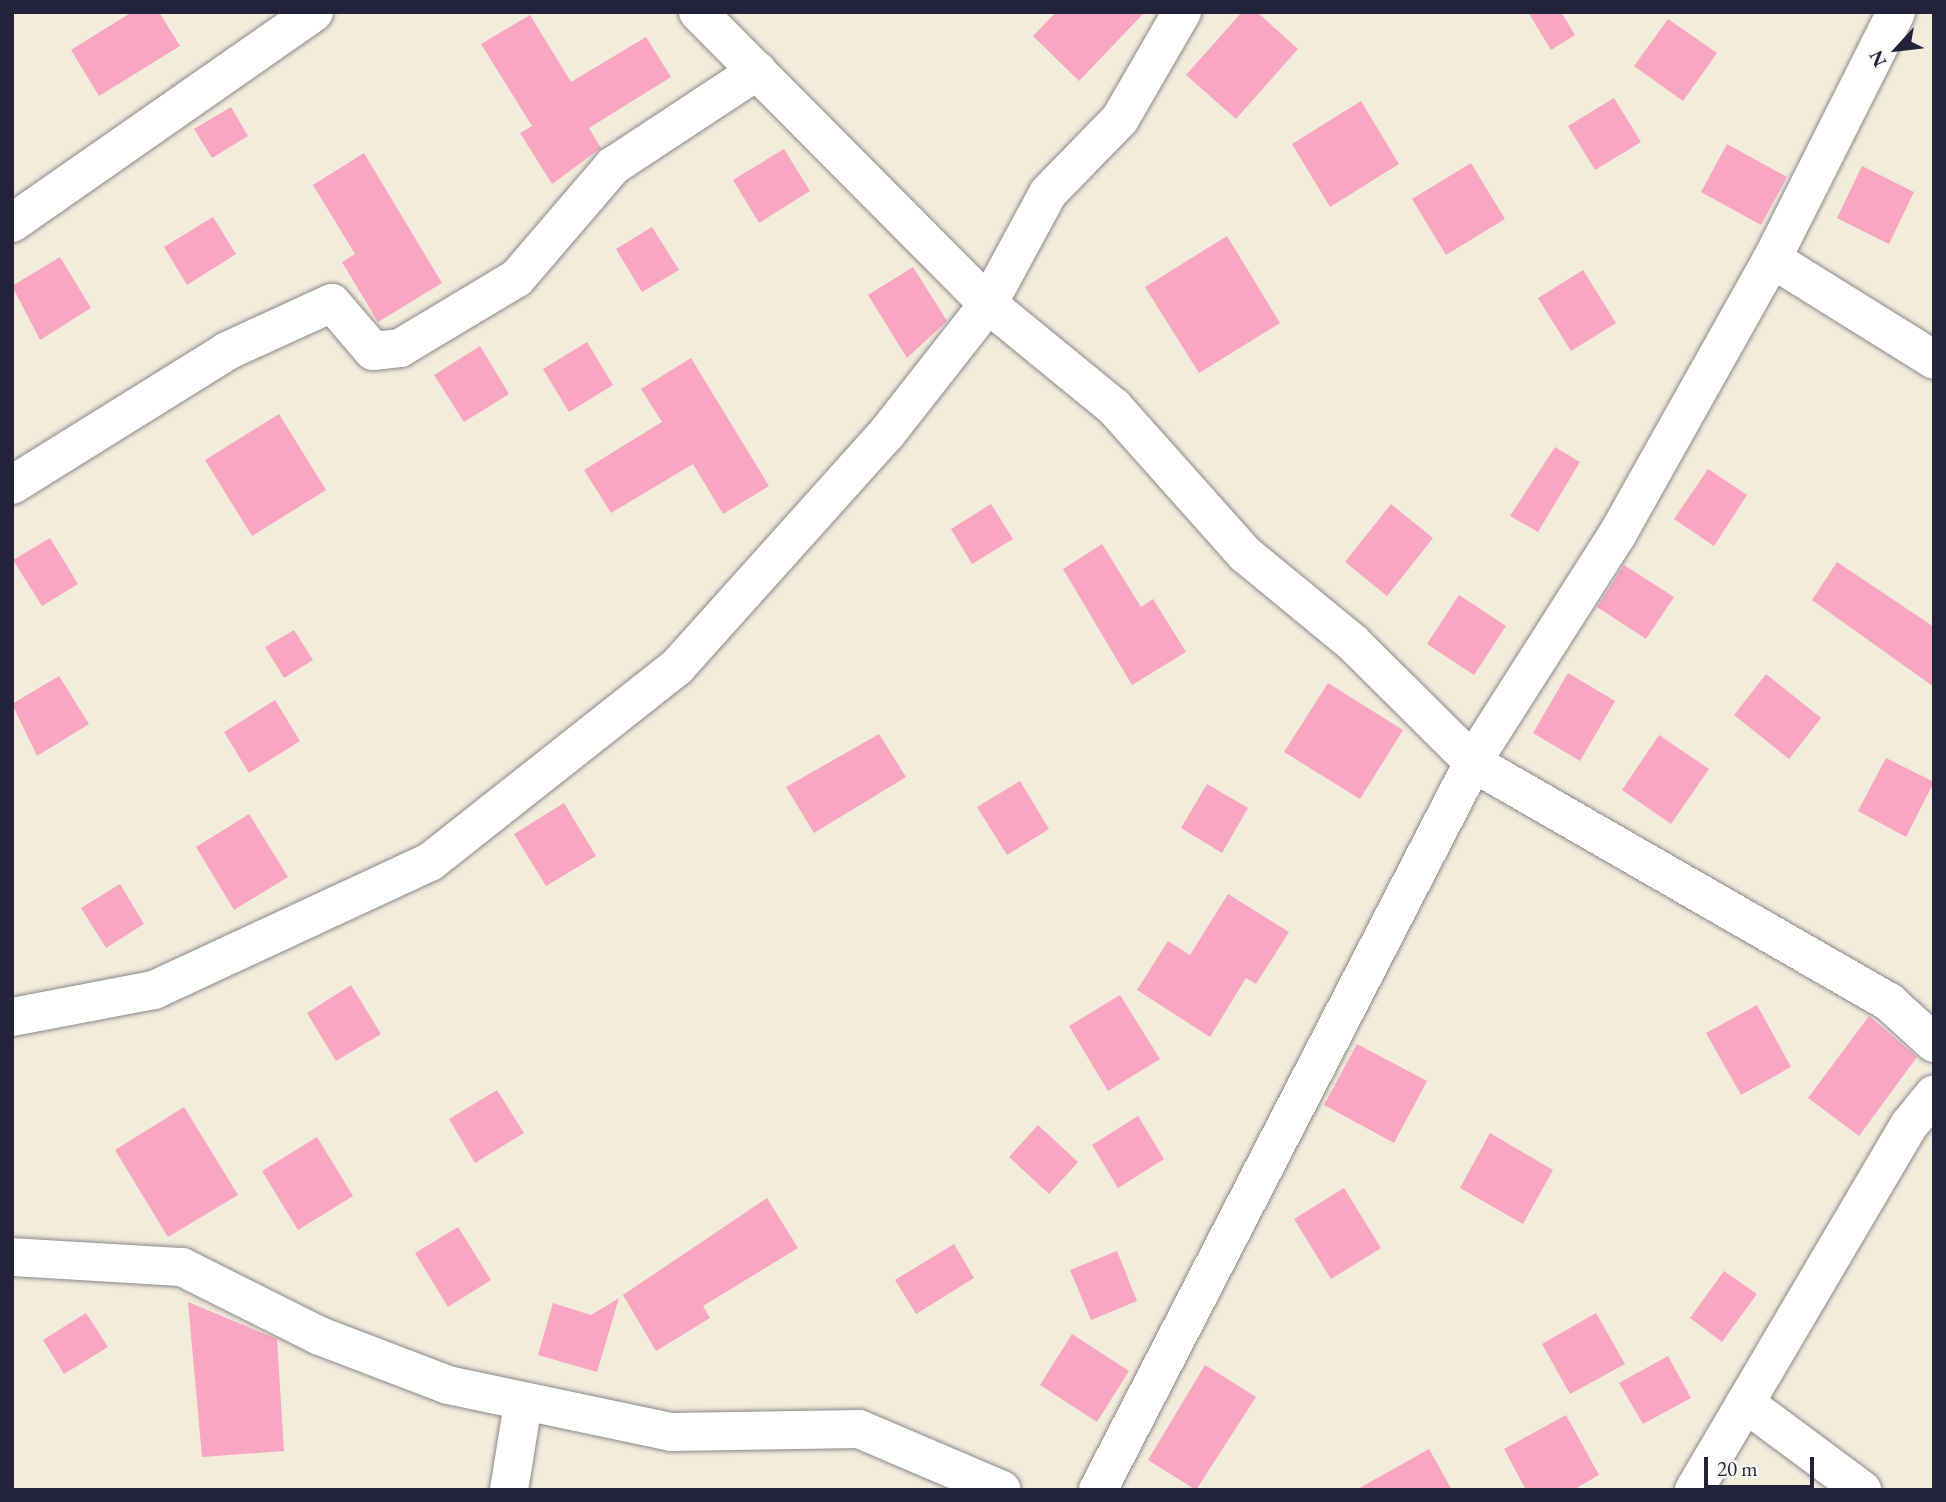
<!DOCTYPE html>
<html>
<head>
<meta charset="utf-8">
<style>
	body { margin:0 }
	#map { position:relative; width:1946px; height:1502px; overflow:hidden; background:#f2ecdb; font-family:"EB Garamond",serif }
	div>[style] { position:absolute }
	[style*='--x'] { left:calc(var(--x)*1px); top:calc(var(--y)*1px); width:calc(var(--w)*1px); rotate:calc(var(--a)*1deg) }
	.building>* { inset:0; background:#f9a6c3 }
	.roads { filter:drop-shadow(0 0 2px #8a878b) drop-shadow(0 0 2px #8a878b) }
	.minor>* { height:38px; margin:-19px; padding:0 19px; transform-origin:19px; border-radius:19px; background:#fff }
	span { translate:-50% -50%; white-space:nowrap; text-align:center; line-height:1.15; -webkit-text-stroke:6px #f6f6f2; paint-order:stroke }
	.frame { position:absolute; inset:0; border:14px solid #22223b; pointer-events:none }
	.north { position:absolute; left:1862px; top:14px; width:70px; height:70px; -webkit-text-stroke:5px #f6f6f2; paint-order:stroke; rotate:243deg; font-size:19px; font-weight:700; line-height:28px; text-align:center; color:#22223b }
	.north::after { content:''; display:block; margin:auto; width:24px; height:32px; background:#22223b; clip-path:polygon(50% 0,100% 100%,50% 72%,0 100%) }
	.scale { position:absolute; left:1704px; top:1457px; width:110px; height:32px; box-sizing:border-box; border:4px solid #22223b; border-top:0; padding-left:9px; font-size:21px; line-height:24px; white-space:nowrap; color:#22223b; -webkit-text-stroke:5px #f6f6f2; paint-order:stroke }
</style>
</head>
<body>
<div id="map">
	<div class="building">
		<i style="clip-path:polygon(132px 12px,159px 12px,180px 46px,99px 96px,71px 50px)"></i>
		<i style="clip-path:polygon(1056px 12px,1145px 12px,1079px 81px,1033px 36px)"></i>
		<i style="clip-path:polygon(1242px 12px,1257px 12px,1298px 49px,1236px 119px,1186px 75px)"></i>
		<i style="clip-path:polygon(1528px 12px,1561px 12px,1575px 35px,1551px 50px)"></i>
		<i style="clip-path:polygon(530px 15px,571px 82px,646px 37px,671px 77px,589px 128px,601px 148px,552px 184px,520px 133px,532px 126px,481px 44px)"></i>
		<i style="clip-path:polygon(1668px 19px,1717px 53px,1683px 101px,1634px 66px)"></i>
		<i style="clip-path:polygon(1614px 98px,1641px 142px,1595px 170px,1568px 126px)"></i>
		<i style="clip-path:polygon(1361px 101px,1399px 164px,1330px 207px,1292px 144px)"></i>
		<i style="clip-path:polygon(231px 107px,248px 136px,212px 158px,194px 129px)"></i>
		<i style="clip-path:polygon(1727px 144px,1787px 177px,1761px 225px,1701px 192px)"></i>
		<i style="clip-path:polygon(784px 149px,810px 191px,759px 223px,733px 180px)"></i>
		<i style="clip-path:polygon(364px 153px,442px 283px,378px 322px,342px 262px,355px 254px,313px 185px)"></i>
		<i style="clip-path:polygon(1471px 163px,1505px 219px,1446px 255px,1412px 199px)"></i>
		<i style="clip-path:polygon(1862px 166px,1914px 192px,1889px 244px,1837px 218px)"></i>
		<i style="clip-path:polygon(213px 217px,236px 254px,187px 285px,164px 247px)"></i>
		<i style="clip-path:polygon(652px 227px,679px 270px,642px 292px,616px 249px)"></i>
		<i style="clip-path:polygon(1227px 236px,1280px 323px,1199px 373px,1145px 287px)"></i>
		<i style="clip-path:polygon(60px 257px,91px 308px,40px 340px,12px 286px)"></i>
		<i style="clip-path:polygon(913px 267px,947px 321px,907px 358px,868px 295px)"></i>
		<i style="clip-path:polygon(1583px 270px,1616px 323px,1571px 351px,1538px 298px)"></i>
		<i style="clip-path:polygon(587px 342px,613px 385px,569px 412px,543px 369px)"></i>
		<i style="clip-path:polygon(480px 346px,509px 394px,464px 422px,434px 375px)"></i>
		<i style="clip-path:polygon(691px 358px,769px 486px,723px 514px,693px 464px,611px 513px,584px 470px,662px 422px,641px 389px)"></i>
		<i style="clip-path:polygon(279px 414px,326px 490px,252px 536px,205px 460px)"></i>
		<i style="clip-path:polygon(1555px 447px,1580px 462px,1538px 532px,1510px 516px)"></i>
		<i style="clip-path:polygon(1708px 469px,1747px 495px,1714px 546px,1674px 519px)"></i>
		<i style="clip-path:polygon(991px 504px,1013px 539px,972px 564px,951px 529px)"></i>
		<i style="clip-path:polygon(1391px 504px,1433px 538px,1387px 596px,1345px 562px)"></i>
		<i style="clip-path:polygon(50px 538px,78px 584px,42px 606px,13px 560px)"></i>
		<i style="clip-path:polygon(1102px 544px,1141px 607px,1153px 599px,1186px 652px,1132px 685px,1063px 569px)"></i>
		<i style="clip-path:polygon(1837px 562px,1934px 627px,1934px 687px,1812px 600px)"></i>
		<i style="clip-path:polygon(1624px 565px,1674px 597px,1646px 639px,1597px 607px)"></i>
		<i style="clip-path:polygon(1459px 595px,1506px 626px,1474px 675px,1427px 644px)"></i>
		<i style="clip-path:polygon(294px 630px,313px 660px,284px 678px,265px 647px)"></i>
		<i style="clip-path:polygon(1568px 673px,1615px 701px,1580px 761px,1533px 733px)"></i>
		<i style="clip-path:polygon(1766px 674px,1821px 718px,1789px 759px,1734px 715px)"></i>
		<i style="clip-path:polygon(59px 676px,89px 724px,37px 756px,12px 704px)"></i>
		<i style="clip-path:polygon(1328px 683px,1403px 730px,1360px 799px,1284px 752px)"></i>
		<i style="clip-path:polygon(275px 700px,300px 741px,249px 773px,224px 732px)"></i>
		<i style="clip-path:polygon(879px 734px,906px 777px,814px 833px,786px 787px)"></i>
		<i style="clip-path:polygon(1659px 735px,1709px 769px,1671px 824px,1622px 790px)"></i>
		<i style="clip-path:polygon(1886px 758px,1934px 782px,1906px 837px,1858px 811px)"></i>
		<i style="clip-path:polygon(1020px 781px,1049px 829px,1007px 855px,977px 807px)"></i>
		<i style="clip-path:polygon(1207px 784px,1248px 808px,1222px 853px,1181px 828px)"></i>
		<i style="clip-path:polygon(564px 803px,596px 856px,546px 886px,514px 834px)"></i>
		<i style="clip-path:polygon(249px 814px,288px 877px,234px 910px,196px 847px)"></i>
		<i style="clip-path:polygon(120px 884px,144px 924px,106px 948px,81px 908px)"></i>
		<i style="clip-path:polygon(1228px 894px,1289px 932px,1256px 984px,1246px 978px,1210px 1037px,1137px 990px,1168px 941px,1190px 955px)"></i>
		<i style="clip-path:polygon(351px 985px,381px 1034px,336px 1061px,307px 1013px)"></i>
		<i style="clip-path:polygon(1120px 995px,1160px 1059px,1108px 1091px,1069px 1026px)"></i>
		<i style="clip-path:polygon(1757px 1005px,1791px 1067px,1741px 1095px,1706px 1033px)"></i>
		<i style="clip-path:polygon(1869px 1016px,1917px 1057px,1859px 1136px,1808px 1098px)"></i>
		<i style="clip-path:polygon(1357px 1044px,1427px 1081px,1394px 1143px,1324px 1105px)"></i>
		<i style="clip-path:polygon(497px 1090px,524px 1133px,475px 1163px,449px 1119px)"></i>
		<i style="clip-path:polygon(184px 1107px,238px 1195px,168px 1237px,115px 1150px)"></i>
		<i style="clip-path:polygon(1138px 1116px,1164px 1159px,1118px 1188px,1092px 1145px)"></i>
		<i style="clip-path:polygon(1038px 1125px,1078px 1162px,1049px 1194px,1009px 1157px)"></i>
		<i style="clip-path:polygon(1490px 1133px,1553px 1170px,1523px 1224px,1460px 1188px)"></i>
		<i style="clip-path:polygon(317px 1137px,353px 1196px,298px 1230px,262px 1171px)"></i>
		<i style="clip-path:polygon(1344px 1188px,1381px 1248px,1331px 1279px,1294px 1219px)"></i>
		<i style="clip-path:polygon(767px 1198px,798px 1248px,703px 1306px,710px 1318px,656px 1351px,623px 1295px)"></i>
		<i style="clip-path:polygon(458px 1227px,491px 1280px,448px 1307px,415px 1253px)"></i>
		<i style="clip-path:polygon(954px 1244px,974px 1278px,916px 1314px,895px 1280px)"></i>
		<i style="clip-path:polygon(1117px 1251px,1137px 1301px,1091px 1320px,1070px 1270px)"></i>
		<i style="clip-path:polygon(1724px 1271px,1757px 1294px,1722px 1342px,1690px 1318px)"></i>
		<i style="clip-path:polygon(619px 1298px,597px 1372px,538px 1355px,553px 1303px,591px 1315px)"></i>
		<i style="clip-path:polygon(188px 1302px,277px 1339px,284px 1451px,202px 1457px)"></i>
		<i style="clip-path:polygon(86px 1313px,108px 1347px,64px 1374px,43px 1340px)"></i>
		<i style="clip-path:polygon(1596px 1313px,1625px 1364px,1570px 1394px,1542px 1344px)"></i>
		<i style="clip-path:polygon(1072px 1334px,1129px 1371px,1097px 1422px,1040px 1385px)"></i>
		<i style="clip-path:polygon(1668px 1356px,1691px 1398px,1643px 1424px,1619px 1383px)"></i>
		<i style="clip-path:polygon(1205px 1365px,1256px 1397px,1196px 1490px,1148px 1460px)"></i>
		<i style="clip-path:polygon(1566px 1415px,1599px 1475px,1573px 1490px,1526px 1490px,1504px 1449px)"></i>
		<i style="clip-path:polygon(1429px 1449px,1452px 1490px,1356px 1490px)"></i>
	</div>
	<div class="roads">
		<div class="minor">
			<i style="--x:698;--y:12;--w:412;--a:45.2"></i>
			<i style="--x:988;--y:304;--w:163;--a:39.3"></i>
			<i style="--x:1114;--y:407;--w:198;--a:48.3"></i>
			<i style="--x:1246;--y:555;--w:137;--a:39.4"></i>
			<i style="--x:1352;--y:642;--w:173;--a:44.8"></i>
			<i style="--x:1475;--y:764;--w:478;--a:29.9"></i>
			<i style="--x:1889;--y:1002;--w:61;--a:42.3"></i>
			<i style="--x:12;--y:223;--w:368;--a:-34.9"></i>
			<i style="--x:1772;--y:259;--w:191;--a:31.9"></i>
			<i style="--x:12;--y:485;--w:253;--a:-31.9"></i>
			<i style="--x:227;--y:351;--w:115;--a:-24.6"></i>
			<i style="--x:332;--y:303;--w:63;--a:49.5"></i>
			<i style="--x:373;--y:351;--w:27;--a:-6"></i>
			<i style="--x:400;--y:348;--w:136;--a:-30.9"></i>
			<i style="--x:517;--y:278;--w:148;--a:-49.4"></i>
			<i style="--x:613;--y:166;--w:173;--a:-33.4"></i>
			<i style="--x:12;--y:1017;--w:145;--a:-10.8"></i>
			<i style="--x:154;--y:990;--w:304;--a:-24.9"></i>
			<i style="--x:430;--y:862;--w:315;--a:-38.3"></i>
			<i style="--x:677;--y:667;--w:314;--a:-48.1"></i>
			<i style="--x:887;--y:433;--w:164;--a:-51.9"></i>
			<i style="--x:988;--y:304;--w:126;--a:-61.6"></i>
			<i style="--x:1048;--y:193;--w:103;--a:-45.8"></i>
			<i style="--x:1120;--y:119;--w:124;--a:-59.9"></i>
			<i style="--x:12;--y:1257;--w:170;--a:3.4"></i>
			<i style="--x:182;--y:1267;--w:154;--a:26.6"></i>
			<i style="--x:320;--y:1336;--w:137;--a:20.9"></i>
			<i style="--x:448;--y:1385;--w:228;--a:11.9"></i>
			<i style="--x:671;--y:1432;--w:188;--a:-0.9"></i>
			<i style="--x:859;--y:1429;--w:155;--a:23.1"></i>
			<i style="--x:1745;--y:1403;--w:146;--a:36.6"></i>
			<i style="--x:509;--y:1490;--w:87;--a:-80.8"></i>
			<i style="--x:1098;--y:1490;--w:829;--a:-62.72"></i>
			<i style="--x:1478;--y:753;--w:259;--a:-57.5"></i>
			<i style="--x:1617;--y:535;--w:317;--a:-60.7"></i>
			<i style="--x:1772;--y:259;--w:276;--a:-63.3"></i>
			<i style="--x:1694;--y:1490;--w:425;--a:-59.5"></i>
			<i style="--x:1910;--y:1124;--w:38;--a:-51"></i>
		</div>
	</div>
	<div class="frame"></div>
	<div class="north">N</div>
	<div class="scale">20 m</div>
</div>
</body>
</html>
